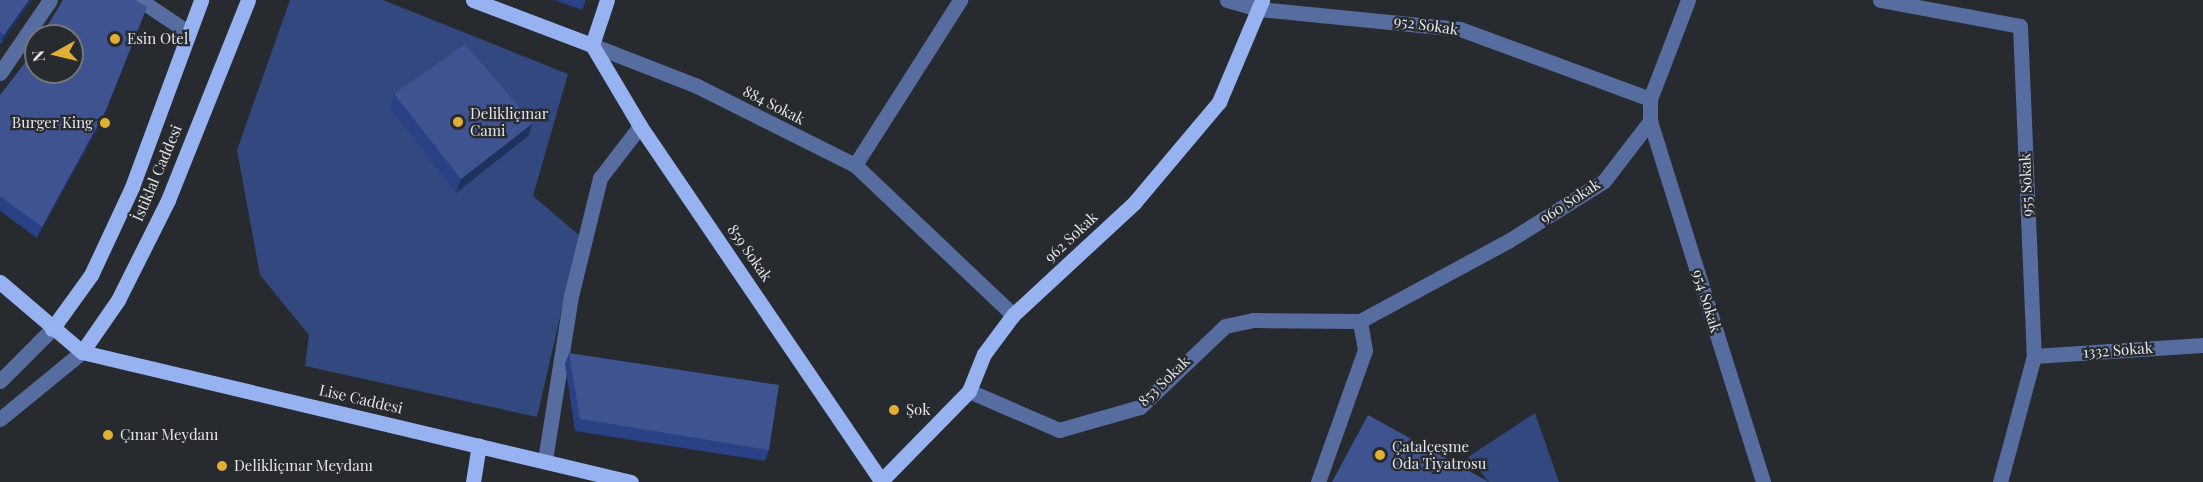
<!DOCTYPE html>
<html>
<head>
<meta charset="utf-8">
<style>
	body { margin:0 }
	#map { position:relative; width:2203px; height:482px; overflow:hidden; background:#272a2f; font-family:"Playfair Display",serif }
	div>[style] { position:absolute }
	[style*='--x'] { left:calc(var(--x)*1px); top:calc(var(--y)*1px); width:calc(var(--w)*1px); rotate:calc(var(--a)*1deg) }
	.green>* { inset:0; background:#32487e }
	.minor>* { height:15px; margin:-7.5px; padding:0 7.5px; transform-origin:7.5px; border-radius:7.5px; background:#576da0 }
	.major>* { height:15px; margin:-7.5px; padding:0 7.5px; transform-origin:7.5px; border-radius:7.5px; background:#96b2f1 }
	.wall>* { inset:0; background:#2a4185 }
	.shaded-wall>* { inset:0; background:#20315e }
	.building>* { inset:0; background:#3e5390 }
	.dots>* { width:16px; height:16px; translate:-50% -50%; box-sizing:border-box; border:3px solid #272a2f; border-radius:50% }
	span { translate:-50% -50%; white-space:nowrap; text-align:center; line-height:1.15; -webkit-text-stroke:4.5px #272a2f; paint-order:stroke }
	.street-label { font-size:15px; color:#e4e6e9 }
	.poi-label { font-size:15px; color:#e4e6e9 }
	.left { translate:0 -50%; text-align:left }
	.right { translate:-100% -50%; text-align:right }
	.north { position:absolute; left:24px; top:24px; width:60px; height:60px; box-sizing:border-box; background:#272a2f; border:2px solid #737579; border-radius:50%; rotate:262deg; font-size:16px; font-weight:700; line-height:24px; text-align:center; color:#e4e6e9 }
	.north::after { content:''; display:block; margin:auto; width:21px; height:27px; background:#e0b034; clip-path:polygon(50% 0,100% 100%,50% 72%,0 100%) }
</style>
</head>
<body>
<div id="map">
	<div class="green">
		<i style="clip-path:polygon(290px 0,383px 0,568px 74px,533px 196px,579px 235px,537px 417px,305px 366px,309px 335px,260px 275px,237px 150px)"></i>
		<i style="clip-path:polygon(1535px 413px,1559px 482px,1489px 482px,1468px 457px)"></i>
	</div>
	<div class="minor">
		<i style="--x:140;--y:0;--w:58;--a:33.7"></i>
		<i style="--x:1227;--y:0;--w:33;--a:16"></i>
		<i style="--x:1259;--y:9;--w:202;--a:5.7"></i>
		<i style="--x:1460;--y:29;--w:202;--a:20.2"></i>
		<i style="--x:1688;--y:0;--w:106;--a:111"></i>
		<i style="--x:1650;--y:99;--w:22;--a:90"></i>
		<i style="--x:1650;--y:121;--w:378;--a:72.6"></i>
		<i style="--x:1880;--y:0;--w:142;--a:10.5"></i>
		<i style="--x:2020;--y:26;--w:330;--a:87.6"></i>
		<i style="--x:2034;--y:356;--w:131;--a:105.1"></i>
		<i style="--x:592;--y:45;--w:113;--a:21.3"></i>
		<i style="--x:697;--y:86;--w:177;--a:26.6"></i>
		<i style="--x:855;--y:165;--w:218;--a:43.5"></i>
		<i style="--x:0;--y:73;--w:88;--a:-55.6"></i>
		<i style="--x:855;--y:165;--w:196;--a:-57.5"></i>
		<i style="--x:2034;--y:356;--w:169;--a:-3.7"></i>
		<i style="--x:0;--y:381;--w:74;--a:-45"></i>
		<i style="--x:969;--y:391;--w:98;--a:23.4"></i>
		<i style="--x:1059;--y:430;--w:84;--a:-15.9"></i>
		<i style="--x:1140;--y:407;--w:117;--a:-43.6"></i>
		<i style="--x:1225;--y:326;--w:29;--a:-12"></i>
		<i style="--x:1253;--y:320;--w:107;--a:0.5"></i>
		<i style="--x:1360;--y:321;--w:168;--a:-28.4"></i>
		<i style="--x:1508;--y:241;--w:113;--a:-32"></i>
		<i style="--x:1604;--y:181;--w:76;--a:-52.5"></i>
		<i style="--x:0;--y:419;--w:106;--a:-39.3"></i>
		<i style="--x:545;--y:460;--w:166;--a:-81"></i>
		<i style="--x:571;--y:296;--w:122;--a:-76.2"></i>
		<i style="--x:600;--y:178;--w:66;--a:-52.4"></i>
		<i style="--x:1318;--y:482;--w:140;--a:-70.4"></i>
		<i style="--x:1365;--y:350;--w:29;--a:-100"></i>
	</div>
	<div class="major">
		<i style="--x:473;--y:0;--w:127;--a:20.7"></i>
		<i style="--x:592;--y:45;--w:94;--a:59.3"></i>
		<i style="--x:640;--y:126;--w:429;--a:55.8"></i>
		<i style="--x:592;--y:45;--w:47;--a:-71.6"></i>
		<i style="--x:0;--y:282;--w:108;--a:40.5"></i>
		<i style="--x:82;--y:352;--w:564;--a:13.32"></i>
		<i style="--x:52;--y:329;--w:67;--a:-54.2"></i>
		<i style="--x:91;--y:275;--w:97;--a:-65"></i>
		<i style="--x:132;--y:187;--w:199;--a:-69.7"></i>
		<i style="--x:82;--y:352;--w:63;--a:-55.3"></i>
		<i style="--x:118;--y:300;--w:112;--a:-63.4"></i>
		<i style="--x:168;--y:200;--w:215;--a:-68.2"></i>
		<i style="--x:473;--y:482;--w:37;--a:-81"></i>
		<i style="--x:880;--y:482;--w:127;--a:-45.6"></i>
		<i style="--x:969;--y:391;--w:40;--a:-68"></i>
		<i style="--x:984;--y:354;--w:49;--a:-53.4"></i>
		<i style="--x:1013;--y:315;--w:165;--a:-42.8"></i>
		<i style="--x:1134;--y:203;--w:132;--a:-49.9"></i>
		<i style="--x:1219;--y:102;--w:111;--a:-67.1"></i>
	</div>
	<div class="wall">
		<i style="clip-path:polygon(0 0,32px 0,1px 44px,0 43px)"></i>
		<i style="clip-path:polygon(554px 0,586px 0,582px 10px)"></i>
		<i style="clip-path:polygon(394px 94px,533px 123px,528px 136px,456px 193px,390px 108px)"></i>
		<i style="clip-path:polygon(0 95px,102px 121px,37px 238px,0 211px)"></i>
		<i style="clip-path:polygon(569px 353px,769px 450px,765px 461px,575px 431px,565px 364px)"></i>
	</div>
	<div class="shaded-wall">
		<i style="clip-path:polygon(29px 0,32px 0,1px 44px,4px 35px)"></i>
		<i style="clip-path:polygon(143px 19px,102px 121px,37px 238px,42px 227px)"></i>
		<i style="clip-path:polygon(533px 123px,528px 136px,456px 193px,461px 179px)"></i>
	</div>
	<div class="building">
		<i style="clip-path:polygon(0 0,29px 0,4px 35px,0 32px)"></i>
		<i style="clip-path:polygon(63px 0,135px 0,147px 7px,106px 110px,42px 227px,0 196px,0 95px,24px 64px,36px 44px,36px 72px,72px 72px,72px 36px,41px 36px)"></i>
		<i style="clip-path:polygon(465px 44px,533px 123px,461px 179px,394px 94px)"></i>
		<i style="clip-path:polygon(569px 353px,779px 385px,769px 450px,580px 419px)"></i>
		<i style="clip-path:polygon(1368px 415px,1489px 482px,1332px 482px)"></i>
	</div>
	<div class="dots">
		<i style="left:115px;top:39px;background:#e0b034"></i>
		<i style="left:458px;top:122px;background:#e0b034"></i>
		<i style="left:105px;top:123px;background:#e0b034"></i>
		<i style="left:894px;top:410px;background:#e0b034"></i>
		<i style="left:108px;top:435px;background:#e0b034"></i>
		<i style="left:1380px;top:455px;background:#e0b034"></i>
		<i style="left:222px;top:466px;background:#e0b034"></i>
	</div>
	<div class="street-label">
		<span style="left:1426px;top:25px;rotate:8deg">952 Sokak</span>
		<span style="left:774px;top:105px;rotate:27deg">884 Sokak</span>
		<span style="left:157px;top:173px;rotate:-67deg">İstiklal Caddesi</span>
		<span style="left:2026px;top:185px;rotate:-92deg">955 Sokak</span>
		<span style="left:1570px;top:201px;rotate:-33deg">960 Sokak</span>
		<span style="left:1071px;top:237px;rotate:-43deg">962 Sokak</span>
		<span style="left:750px;top:253px;rotate:55deg">859 Sokak</span>
		<span style="left:1707px;top:301px;rotate:73deg">954 Sokak</span>
		<span style="left:2118px;top:350px;rotate:-4deg">1332 Sokak</span>
		<span style="left:1164px;top:381px;rotate:-44deg">853 Sokak</span>
		<span style="left:361px;top:399px;rotate:13deg">Lise Caddesi</span>
	</div>
	<div class="poi-label">
		<span class="left" style="left:127px;top:39px">Esin Otel</span>
		<span class="left" style="left:470px;top:122px">Delikliçınar<br>Cami</span>
		<span class="right" style="left:93px;top:123px">Burger King</span>
		<span class="left" style="left:906px;top:410px">Şok</span>
		<span class="left" style="left:120px;top:435px">Çınar Meydanı</span>
		<span class="left" style="left:1392px;top:455px">Çatalçeşme<br>Oda Tiyatrosu</span>
		<span class="left" style="left:234px;top:466px">Delikliçınar Meydanı</span>
	</div>
	<div class="north">N</div>
</div>
</body>
</html>
